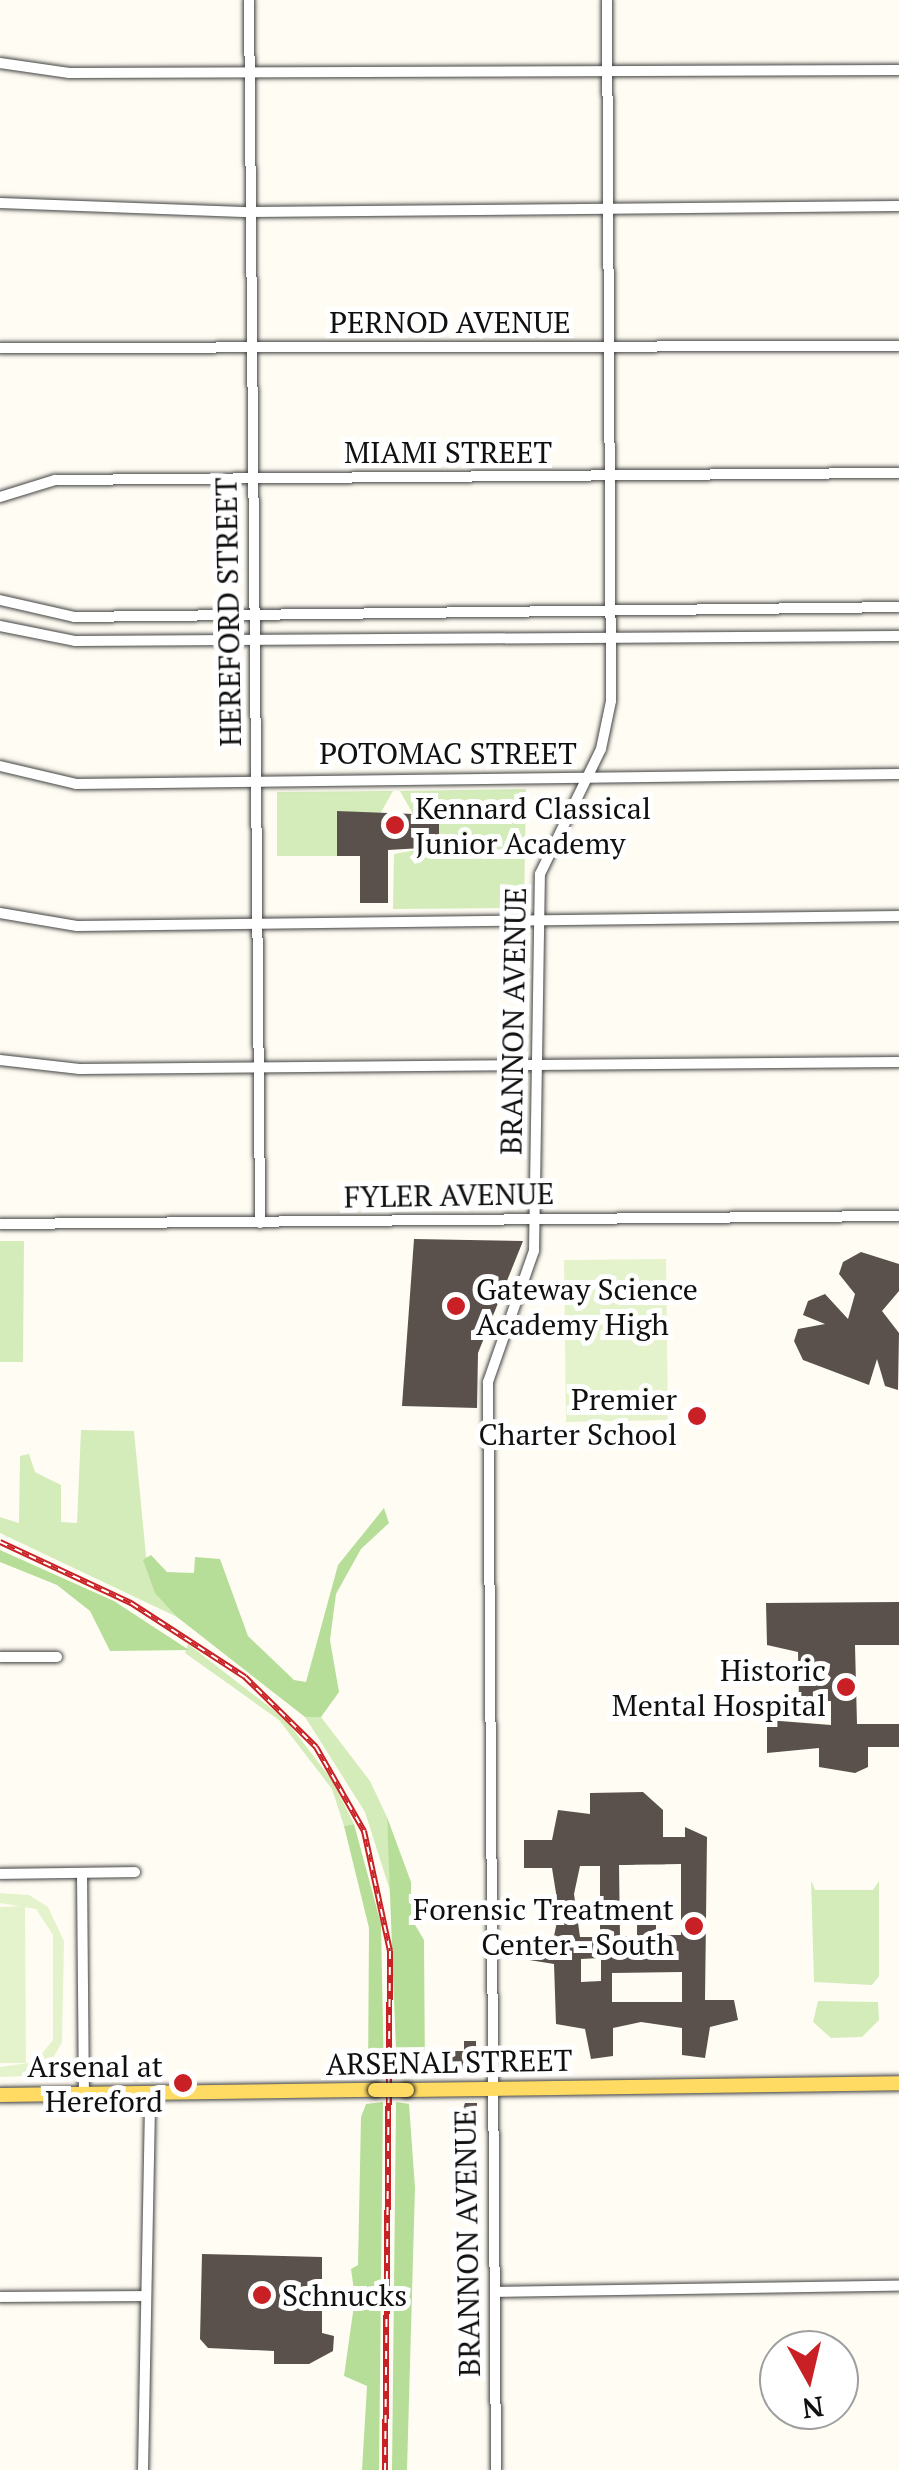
<!DOCTYPE html>
<html>
<head>
<meta charset="utf-8">
<style>
	body { margin:0 }
	#map { position:relative; width:899px; height:2470px; overflow:hidden; background:#fffdf3; font-family:"PT Serif",serif }
	div>[style] { position:absolute }
	[style*='--x'] { left:calc(var(--x)*1px); top:calc(var(--y)*1px); width:calc(var(--w)*1px); rotate:calc(var(--a)*1deg) }
	.green>* { inset:0; background:#d3ecba }
	.forest>* { inset:0; background:#b7de98 }
	.pitch>* { inset:0; background:#e5f3cc }
	.building>* { inset:0; background:#5a514c }
	.roads { filter:drop-shadow(0 0 2px #434343) drop-shadow(0 0 2px #434343) }
	.minor>* { height:10px; margin:-5px; padding:0 5px; transform-origin:5px; border-radius:5px; background:#fff }
	.major>* { height:14px; margin:-7px; padding:0 7px; transform-origin:7px; border-radius:7px; background:#ffdb64 }
	.rail>* { height:6px; margin-top:-3px; transform-origin:0; background:repeating-linear-gradient(90deg,#fff 0 8px,#c92025 0 16px); box-sizing:border-box; border-block:2px solid #c92025 }
	.bridges { filter:drop-shadow(0 0 2px #212121) drop-shadow(0 0 2px #212121) }
	.major-bridge>* { height:14px; margin:-7px; padding:0 7px; transform-origin:7px; border-radius:7px; background:#ffdb64 }
	.dots>* { width:28px; height:28px; translate:-50% -50%; box-sizing:border-box; border:5px solid #fff; border-radius:50% }
	span { translate:-50% -50%; white-space:nowrap; text-align:center; line-height:1.15; -webkit-text-stroke:10px #fff; paint-order:stroke }
	.street-label { font-size:30px; color:#101010 }
	.poi-label { font-size:30px; color:#101010 }
	.left { translate:0 -50%; text-align:left }
	.right { translate:-100% -50%; text-align:right }
	.north { position:absolute; left:759px; top:2330px; width:100px; height:100px; box-sizing:border-box; background:#fff; border:2px solid #9f9f9f; border-radius:50%; rotate:172deg; font-size:28px; font-weight:700; line-height:40px; text-align:center; color:#101010 }
	.north::after { content:''; display:block; margin:auto; width:35px; height:45px; background:#c92025; clip-path:polygon(50% 0,100% 100%,50% 72%,0 100%) }
</style>
</head>
<body>
<div id="map">
	<div class="green">
		<i style="clip-path:polygon(526px 789px,524px 908px,393px 909px,394px 854px,439px 846px,439px 816px,413px 814px,400px 791px)"></i>
		<i style="clip-path:polygon(393px 791px,380px 814px,337px 811px,337px 856px,277px 856px,277px 792px)"></i>
		<i style="clip-path:polygon(0 1241px,24px 1241px,23px 1362px,0 1362px)"></i>
		<i style="clip-path:polygon(81px 1430px,134px 1431px,146px 1556px,177px 1617px,0 1533px,0 1517px,19px 1523px,20px 1456px,29px 1454px,35px 1472px,61px 1485px,61px 1522px,77px 1523px)"></i>
		<i style="clip-path:polygon(188px 1644px,285px 1719px,332px 1780px,354px 1824px,344px 1826px,332px 1789px,279px 1720px,185px 1653px)"></i>
		<i style="clip-path:polygon(305px 1717px,321px 1717px,370px 1781px,387px 1817px,392px 1897px,365px 1812px)"></i>
		<i style="clip-path:polygon(811px 1880px,815px 1890px,873px 1890px,879px 1881px,879px 1976px,872px 1985px,814px 1982px)"></i>
		<i style="clip-path:polygon(818px 2001px,878px 2002px,879px 2020px,862px 2037px,831px 2038px,813px 2022px)"></i>
	</div>
	<div class="forest">
		<i style="clip-path:polygon(384px 1508px,389px 1523px,361px 1549px,336px 1594px,330px 1640px,339px 1692px,321px 1717px,305px 1717px,177px 1617px,155px 1593px,143px 1560px,151px 1555px,167px 1572px,194px 1573px,195px 1557px,220px 1559px,248px 1636px,294px 1680px,306px 1682px,338px 1565px)"></i>
		<i style="clip-path:polygon(0 1550px,114px 1601px,189px 1650px,110px 1651px,90px 1611px,57px 1585px,0 1562px)"></i>
		<i style="clip-path:polygon(387px 1817px,411px 1882px,411px 1918px,424px 1940px,425px 2076px,397px 2077px)"></i>
		<i style="clip-path:polygon(354px 1824px,381px 1924px,384px 2077px,368px 2077px,369px 1928px,344px 1826px)"></i>
		<i style="clip-path:polygon(383px 2102px,379px 2470px,362px 2470px,367px 2386px,344px 2376px,355px 2298px,351px 2269px,358px 2265px,361px 2117px,366px 2104px)"></i>
		<i style="clip-path:polygon(396px 2102px,409px 2104px,415px 2188px,407px 2470px,392px 2470px)"></i>
	</div>
	<div class="pitch">
		<i style="clip-path:polygon(666px 1259px,668px 1420px,566px 1422px,564px 1260px)"></i>
		<i style="clip-path:polygon(0 1893px,29px 1895px,48px 1907px,64px 1941px,62px 2042px,52px 2060px,24px 2076px,0 2077px,0 2067px,35px 2062px,53px 2040px,53px 1935px,36px 1909px,0 1903px)"></i>
		<i style="clip-path:polygon(25px 1906px,26px 2063px,0 2063px,0 1907px)"></i>
	</div>
	<div class="building">
		<i style="clip-path:polygon(337px 811px,439px 815px,439px 847px,388px 850px,388px 903px,360px 903px,360px 856px,337px 856px)"></i>
		<i style="clip-path:polygon(414px 1239px,523px 1241px,478px 1353px,477px 1408px,402px 1406px)"></i>
		<i style="clip-path:polygon(861px 1252px,899px 1264px,899px 1291px,882px 1311px,899px 1333px,898px 1390px,885px 1386px,877px 1359px,869px 1385px,803px 1360px,794px 1341px,798px 1329px,825px 1324px,803px 1315px,808px 1301px,825px 1294px,848px 1319px,855px 1294px,839px 1274px,843px 1262px)"></i>
		<i style="clip-path:polygon(899px 1602px,899px 1645px,855px 1645px,857px 1724px,899px 1724px,899px 1747px,868px 1747px,868px 1767px,855px 1773px,819px 1767px,819px 1748px,767px 1753px,767px 1720px,831px 1725px,831px 1701px,799px 1701px,798px 1652px,767px 1645px,766px 1603px)"></i>
		<i style="clip-path:polygon(evenodd,643px 1792px,663px 1810px,663px 1837px,685px 1837px,685px 1827px,707px 1837px,705px 2000px,734px 2000px,738px 2020px,710px 2027px,705px 2058px,682px 2055px,682px 2028px,641px 2022px,613px 2028px,613px 2056px,591px 2059px,585px 2029px,556px 2024px,554px 1964px,523px 1959px,526px 1937px,554px 1936px,559px 1912px,552px 1868px,524px 1868px,524px 1840px,552px 1840px,558px 1810px,590px 1814px,590px 1793px,643px 1792px,681px 1864px,681px 1935px,656px 1935px,656px 1922px,637px 1922px,637px 1936px,620px 1936px,619px 1865px,681px 1864px,643px 1792px,580px 1866px,600px 1866px,600px 1937px,580px 1937px,574px 1894px,580px 1866px,643px 1792px,601px 1958px,601px 1981px,581px 1982px,581px 1959px,601px 1958px,643px 1792px,682px 1972px,682px 2002px,612px 2002px,612px 1973px,682px 1972px)"></i>
		<i style="clip-path:polygon(464px 2041px,476px 2041px,476px 2071px,450px 2071px,450px 2051px,464px 2051px)"></i>
		<i style="clip-path:polygon(465px 2103px,477px 2103px,477px 2130px,456px 2130px)"></i>
		<i style="clip-path:polygon(202px 2254px,322px 2257px,322px 2333px,334px 2336px,333px 2351px,309px 2364px,274px 2364px,274px 2351px,208px 2348px,200px 2339px)"></i>
	</div>
	<div class="roads">
		<div class="minor">
			<i style="--x:249;--y:0;--w:1223;--a:89.48"></i>
			<i style="--x:0;--y:63;--w:70;--a:8.2"></i>
			<i style="--x:69;--y:73;--w:830;--a:-0.21"></i>
			<i style="--x:0;--y:203;--w:250;--a:2.1"></i>
			<i style="--x:250;--y:212;--w:649;--a:-0.53"></i>
			<i style="--x:0;--y:348;--w:899;--a:-0.13"></i>
			<i style="--x:0;--y:497;--w:58;--a:-17.2"></i>
			<i style="--x:55;--y:480;--w:844;--a:-0.48"></i>
			<i style="--x:0;--y:600;--w:76;--a:12.9"></i>
			<i style="--x:74;--y:617;--w:825;--a:-0.69"></i>
			<i style="--x:0;--y:626;--w:76;--a:11.3"></i>
			<i style="--x:75;--y:641;--w:824;--a:-0.35"></i>
			<i style="--x:0;--y:766;--w:78;--a:13.3"></i>
			<i style="--x:76;--y:784;--w:823;--a:-0.7"></i>
			<i style="--x:0;--y:913;--w:78;--a:9.6"></i>
			<i style="--x:77;--y:926;--w:822;--a:-0.7"></i>
			<i style="--x:0;--y:1060;--w:80;--a:6.5"></i>
			<i style="--x:79;--y:1069;--w:820;--a:-0.49"></i>
			<i style="--x:0;--y:1224;--w:899;--a:-0.51"></i>
			<i style="--x:0;--y:1657;--w:57;--a:0"></i>
			<i style="--x:82;--y:1873;--w:221;--a:89.5"></i>
			<i style="--x:0;--y:1874;--w:135;--a:-0.8"></i>
			<i style="--x:495;--y:2292;--w:404;--a:-0.9"></i>
			<i style="--x:0;--y:2297;--w:146;--a:-0.4"></i>
			<i style="--x:143;--y:2470;--w:377;--a:-88.9"></i>
			<i style="--x:496;--y:2470;--w:1088;--a:-90.42"></i>
			<i style="--x:488;--y:1382;--w:139;--a:-70.7"></i>
			<i style="--x:534;--y:1251;--w:377;--a:-89.1"></i>
			<i style="--x:540;--y:874;--w:139;--a:-64"></i>
			<i style="--x:601;--y:749;--w:49;--a:-78.2"></i>
			<i style="--x:611;--y:701;--w:701;--a:-90.33"></i>
		</div>
		<div class="major">
			<i style="--x:407;--y:2090;--w:492;--a:-0.8"></i>
			<i style="--x:0;--y:2095;--w:375;--a:-0.8"></i>
		</div>
	</div>
	<div class="rail">
		<i style="--x:0;--y:1542;--w:145;--a:25"></i>
		<i style="--x:131;--y:1603;--w:136;--a:33"></i>
		<i style="--x:245;--y:1677;--w:100;--a:44.6"></i>
		<i style="--x:316;--y:1747;--w:97;--a:60.3"></i>
		<i style="--x:364;--y:1831;--w:123;--a:77.8"></i>
		<i style="--x:390;--y:1951;--w:519;--a:90.55"></i>
	</div>
	<div class="bridges">
		<div class="major-bridge">
			<i style="--x:375;--y:2090;--w:32;--a:0"></i>
		</div>
	</div>
	<div class="dots">
		<i style="left:395px;top:825px;background:#c92025"></i>
		<i style="left:456px;top:1306px;background:#c92025"></i>
		<i style="left:697px;top:1416px;background:#c92025"></i>
		<i style="left:846px;top:1687px;background:#c92025"></i>
		<i style="left:694px;top:1926px;background:#c92025"></i>
		<i style="left:183px;top:2083px;background:#c92025"></i>
		<i style="left:262px;top:2295px;background:#c92025"></i>
	</div>
	<div class="street-label">
		<span style="left:450px;top:322px">PERNOD AVENUE</span>
		<span style="left:448px;top:452px">MIAMI STREET</span>
		<span style="left:228px;top:612px;rotate:-91deg">HEREFORD STREET</span>
		<span style="left:448px;top:753px">POTOMAC STREET</span>
		<span style="left:513px;top:1021px;rotate:-89deg">BRANNON AVENUE</span>
		<span style="left:449px;top:1195px;rotate:-1deg">FYLER AVENUE</span>
		<span style="left:449px;top:2062px;rotate:-1deg">ARSENAL STREET</span>
		<span style="left:467px;top:2243px;rotate:-91deg">BRANNON AVENUE</span>
	</div>
	<div class="poi-label">
		<span class="left" style="left:415px;top:825px">Kennard Classical<br>Junior Academy</span>
		<span class="left" style="left:476px;top:1306px">Gateway Science<br>Academy High</span>
		<span class="right" style="left:677px;top:1416px">Premier<br>Charter School</span>
		<span class="right" style="left:826px;top:1687px">Historic<br>Mental Hospital</span>
		<span class="right" style="left:674px;top:1926px">Forensic Treatment<br>Center - South</span>
		<span class="right" style="left:163px;top:2083px">Arsenal at<br>Hereford</span>
		<span class="left" style="left:282px;top:2295px">Schnucks</span>
	</div>
	<div class="north">N</div>
</div>
</body>
</html>
